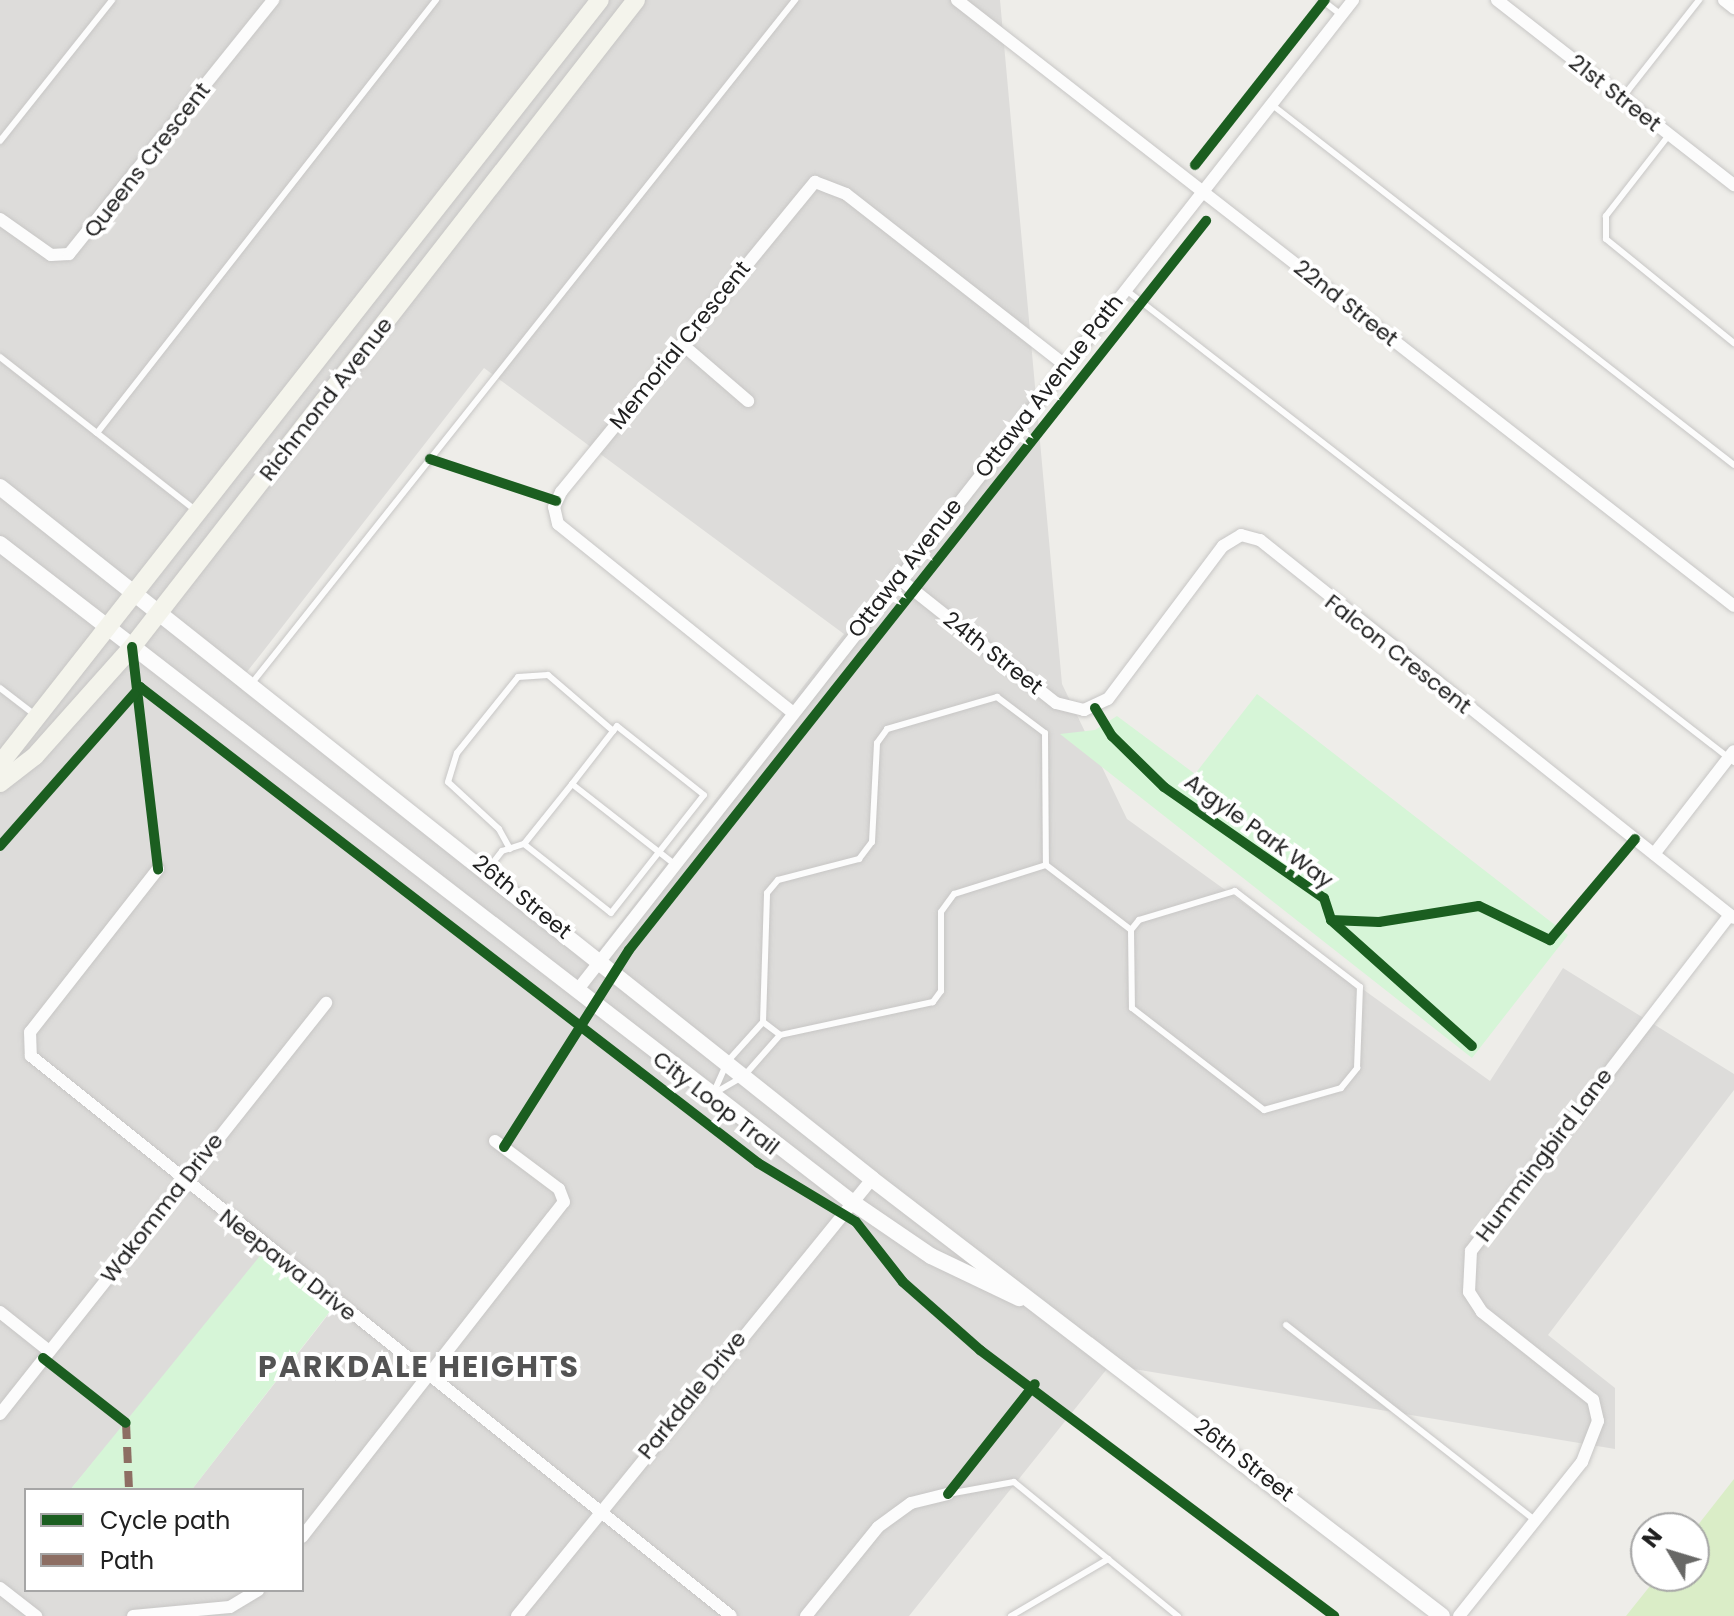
<!DOCTYPE html>
<html>
<head>
<meta charset="utf-8">
<style>
	body { margin:0 }
	#map { position:relative; width:1734px; height:1616px; overflow:hidden; background:#eeede9; font-family:Poppins,sans-serif }
	div>[style] { position:absolute }
	[style*='--x'] { left:calc(var(--x)*1px); top:calc(var(--y)*1px); width:calc(var(--w)*1px); rotate:calc(var(--a)*1deg) }
	.residential>* { inset:0; background:#dddcda }
	.grass>* { inset:0; background:#daedc7 }
	.park>* { inset:0; background:#d6f5d7 }
	.roads { filter:drop-shadow(0 0 2px #c7c6c5) drop-shadow(0 0 2px #c7c6c5) }
	.service>* { height:6px; margin:-3px; padding:0 3px; transform-origin:3px; border-radius:3px; background:#fcfcfc }
	.minor>* { height:12px; margin:-6px; padding:0 6px; transform-origin:6px; border-radius:6px; background:#fcfcfc }
	.tertiary>* { height:16px; margin:-8px; padding:0 8px; transform-origin:8px; border-radius:8px; background:#fcfcfc }
	.secondary>* { height:18px; margin:-9px; padding:0 9px; transform-origin:9px; border-radius:9px; background:#f4f4ec }
	.quiet>* { height:8px; margin-top:-4px; transform-origin:0; background:repeating-linear-gradient(90deg,#8d6e63 0 16px,transparent 0 24px) }
	.cycleway>* { height:10px; margin:-5px; padding:0 5px; transform-origin:5px; border-radius:5px; background:#1b5e20 }
	span { translate:-50% -50%; white-space:nowrap; text-align:center; line-height:1.15; -webkit-text-stroke:8px #fff; paint-order:stroke }
	.street-label { font-size:22px; color:#202020 }
	.district-label { font-size:30px; color:#535353; font-weight:700; letter-spacing:2px }
	.legend { position:absolute; left:24px; top:1488px; width:280px; height:104px; box-sizing:border-box; background:#fff; border:2px solid #a6a6a6; margin:0; padding:10px 14px; list-style:none; font-size:24px; color:#202020 }
	.legend li { display:flex; align-items:center; gap:16px; height:40px }
	.legend b { width:40px; border:2px solid #a6a6a6 }
	.north { position:absolute; left:1630px; top:1512px; width:80px; height:80px; box-sizing:border-box; background:#fff; border:2px solid #a6a6a6; border-radius:50%; rotate:308deg; font-size:22px; font-weight:700; line-height:32px; text-align:center; color:#202020 }
	.north::after { content:''; display:block; margin:auto; width:28px; height:36px; background:#686866; clip-path:polygon(50% 0,100% 100%,50% 72%,0 100%) }
</style>
</head>
<body>
<div id="map">
	<div class="residential">
		<i style="clip-path:polygon(evenodd,0 0,1000px 0,1062px 684px,1127px 819px,1490px 1081px,1563px 968px,1734px 1074px,1734px 1090px,1548px 1335px,1615px 1388px,1615px 1449px,1110px 1365px,909px 1616px,0 1616px,0 0,484px 368px,844px 634px,594px 956px,243px 677px,484px 368px,0 0,338px 1302px,193px 1488px,184px 1490px,302px 1490px,302px 1590px,26px 1590px,26px 1490px,70px 1490px,126px 1423px,338px 1302px)"></i>
	</div>
	<div class="grass">
		<i style="clip-path:polygon(1734px 1479px,1734px 1616px,1626px 1616px,1658px 1576px,1694px 1576px,1694px 1530px)"></i>
	</div>
	<div class="park">
		<i style="clip-path:polygon(1257px 694px,1568px 935px,1472px 1058px,1060px 734px,1095px 730px,1117px 716px,1195px 774px)"></i>
		<i style="clip-path:polygon(268px 1246px,338px 1301px,193px 1488px,70px 1490px)"></i>
	</div>
	<div class="roads">
		<div class="service">
			<i style="--x:1322;--y:0;--w:24;--a:38"></i>
			<i style="--x:1622;--y:98;--w:125;--a:-51.8"></i>
			<i style="--x:1271;--y:104;--w:587;--a:37.94"></i>
			<i style="--x:1669;--y:135;--w:103;--a:127.9"></i>
			<i style="--x:1606;--y:216;--w:23;--a:90"></i>
			<i style="--x:1606;--y:239;--w:165;--a:39.1"></i>
			<i style="--x:0;--y:141;--w:180;--a:-51.5"></i>
			<i style="--x:1126;--y:290;--w:770;--a:37.82"></i>
			<i style="--x:0;--y:357;--w:248;--a:38.1"></i>
			<i style="--x:97;--y:433;--w:550;--a:-51.94"></i>
			<i style="--x:252;--y:683;--w:873;--a:-51.51"></i>
			<i style="--x:0;--y:688;--w:44;--a:37.6"></i>
			<i style="--x:997;--y:697;--w:60;--a:36.9"></i>
			<i style="--x:1045;--y:733;--w:132;--a:89.6"></i>
			<i style="--x:1046;--y:865;--w:96;--a:162.5"></i>
			<i style="--x:954;--y:894;--w:22;--a:126"></i>
			<i style="--x:941;--y:912;--w:79;--a:90"></i>
			<i style="--x:941;--y:991;--w:14;--a:126"></i>
			<i style="--x:933;--y:1002;--w:157;--a:167.8"></i>
			<i style="--x:780;--y:1035;--w:55;--a:131.3"></i>
			<i style="--x:744;--y:1076;--w:36;--a:150"></i>
			<i style="--x:713;--y:1094;--w:35;--a:-66"></i>
			<i style="--x:727;--y:1062;--w:54;--a:-48"></i>
			<i style="--x:763;--y:1022;--w:129;--a:-88.2"></i>
			<i style="--x:767;--y:893;--w:17;--a:-50"></i>
			<i style="--x:778;--y:880;--w:84;--a:-14.5"></i>
			<i style="--x:859;--y:859;--w:21;--a:-53"></i>
			<i style="--x:872;--y:842;--w:99;--a:-87.1"></i>
			<i style="--x:877;--y:743;--w:17;--a:-54"></i>
			<i style="--x:887;--y:729;--w:115;--a:-16.2"></i>
			<i style="--x:524;--y:844;--w:111;--a:38.4"></i>
			<i style="--x:611;--y:913;--w:150;--a:-51.8"></i>
			<i style="--x:704;--y:795;--w:111;--a:-141.6"></i>
			<i style="--x:617;--y:726;--w:73;--a:127.8"></i>
			<i style="--x:510;--y:849;--w:23;--a:-119"></i>
			<i style="--x:499;--y:829;--w:69;--a:-137.3"></i>
			<i style="--x:448;--y:782;--w:30;--a:-73"></i>
			<i style="--x:457;--y:753;--w:97;--a:-51.2"></i>
			<i style="--x:518;--y:677;--w:30;--a:-4"></i>
			<i style="--x:548;--y:675;--w:86;--a:40.7"></i>
			<i style="--x:1046;--y:865;--w:107;--a:37.4"></i>
			<i style="--x:1131;--y:930;--w:78;--a:89.3"></i>
			<i style="--x:1132;--y:1008;--w:167;--a:37.7"></i>
			<i style="--x:1264;--y:1110;--w:80;--a:-15.9"></i>
			<i style="--x:1341;--y:1088;--w:26;--a:-51"></i>
			<i style="--x:1357;--y:1068;--w:81;--a:-87.9"></i>
			<i style="--x:1360;--y:987;--w:158;--a:-142.5"></i>
			<i style="--x:1235;--y:891;--w:100;--a:163.2"></i>
			<i style="--x:1139;--y:920;--w:13;--a:129"></i>
			<i style="--x:488;--y:869;--w:23;--a:-52"></i>
			<i style="--x:502;--y:851;--w:23;--a:-18"></i>
			<i style="--x:524;--y:844;--w:77;--a:-51.3"></i>
			<i style="--x:572;--y:784;--w:128;--a:38"></i>
			<i style="--x:763;--y:1022;--w:21;--a:37"></i>
			<i style="--x:1286;--y:1325;--w:316;--a:38.1"></i>
			<i style="--x:948;--y:1494;--w:67;--a:-10.3"></i>
			<i style="--x:1014;--y:1482;--w:212;--a:39.3"></i>
			<i style="--x:1011;--y:1616;--w:113;--a:-30.4"></i>
		</div>
		<div class="minor">
			<i style="--x:957;--y:0;--w:985;--a:37.95"></i>
			<i style="--x:1497;--y:0;--w:301;--a:38"></i>
			<i style="--x:1724;--y:0;--w:13;--a:39"></i>
			<i style="--x:0;--y:219;--w:62;--a:35.2"></i>
			<i style="--x:51;--y:255;--w:18;--a:-3"></i>
			<i style="--x:69;--y:254;--w:326;--a:-51.2"></i>
			<i style="--x:683;--y:345;--w:86;--a:40.7"></i>
			<i style="--x:897;--y:577;--w:203;--a:38.4"></i>
			<i style="--x:1056;--y:703;--w:29;--a:14"></i>
			<i style="--x:1084;--y:710;--w:26;--a:-25"></i>
			<i style="--x:1108;--y:699;--w:191;--a:-53.1"></i>
			<i style="--x:1223;--y:546;--w:21;--a:-31"></i>
			<i style="--x:1241;--y:535;--w:20;--a:15"></i>
			<i style="--x:1260;--y:540;--w:606;--a:38.57"></i>
			<i style="--x:792;--y:712;--w:300;--a:-141.2"></i>
			<i style="--x:558;--y:524;--w:17;--a:-103"></i>
			<i style="--x:554;--y:507;--w:17;--a:-65"></i>
			<i style="--x:561;--y:492;--w:401;--a:-50.7"></i>
			<i style="--x:815;--y:182;--w:33;--a:21"></i>
			<i style="--x:846;--y:194;--w:279;--a:38"></i>
			<i style="--x:1654;--y:854;--w:130;--a:-52.2"></i>
			<i style="--x:158;--y:869;--w:207;--a:128.1"></i>
			<i style="--x:30;--y:1032;--w:24;--a:88"></i>
			<i style="--x:31;--y:1056;--w:896;--a:38.66"></i>
			<i style="--x:579;--y:988;--w:1255;--a:-51.92"></i>
			<i style="--x:0;--y:1312;--w:63;--a:38.5"></i>
			<i style="--x:0;--y:1414;--w:525;--a:-51.58"></i>
			<i style="--x:302;--y:1537;--w:425;--a:-52"></i>
			<i style="--x:564;--y:1202;--w:14;--a:-111"></i>
			<i style="--x:559;--y:1189;--w:80;--a:-143.1"></i>
			<i style="--x:0;--y:1588;--w:46;--a:37.9"></i>
			<i style="--x:133;--y:1616;--w:97;--a:-5.3"></i>
			<i style="--x:230;--y:1607;--w:33;--a:-31"></i>
			<i style="--x:517;--y:1616;--w:563;--a:-50.91"></i>
			<i style="--x:806;--y:1616;--w:114;--a:-51"></i>
			<i style="--x:878;--y:1527;--w:41;--a:-36"></i>
			<i style="--x:911;--y:1503;--w:38;--a:-14"></i>
			<i style="--x:1459;--y:1616;--w:197;--a:-51.4"></i>
			<i style="--x:1582;--y:1462;--w:44;--a:-68.7"></i>
			<i style="--x:1598;--y:1421;--w:22;--a:-103"></i>
			<i style="--x:1593;--y:1400;--w:142;--a:-141.6"></i>
			<i style="--x:1482;--y:1312;--w:24;--a:-123"></i>
			<i style="--x:1469;--y:1292;--w:41;--a:-87.2"></i>
			<i style="--x:1471;--y:1251;--w:424;--a:-52.4"></i>
		</div>
		<div class="tertiary">
			<i style="--x:0;--y:487;--w:1113;--a:38.43"></i>
			<i style="--x:872;--y:1179;--w:718;--a:37.48"></i>
			<i style="--x:0;--y:544;--w:1073;--a:37.69"></i>
			<i style="--x:849;--y:1200;--w:99;--a:34.3"></i>
			<i style="--x:931;--y:1256;--w:98;--a:25.5"></i>
		</div>
		<div class="secondary">
			<i style="--x:0;--y:764;--w:971;--a:-51.86"></i>
			<i style="--x:0;--y:783;--w:44;--a:-37.6"></i>
			<i style="--x:35;--y:756;--w:146;--a:-48.3"></i>
			<i style="--x:132;--y:647;--w:820;--a:-52.08"></i>
		</div>
	</div>
	<div class="quiet">
		<i style="--x:126;--y:1423;--w:67;--a:87.4"></i>
	</div>
	<div class="cycleway">
		<i style="--x:1195;--y:165;--w:210;--a:-51.8"></i>
		<i style="--x:430;--y:459;--w:133;--a:18.4"></i>
		<i style="--x:132;--y:647;--w:224;--a:83.3"></i>
		<i style="--x:1095;--y:708;--w:33;--a:59"></i>
		<i style="--x:1112;--y:736;--w:73;--a:44.4"></i>
		<i style="--x:1164;--y:787;--w:195;--a:34.8"></i>
		<i style="--x:1324;--y:898;--w:23;--a:72"></i>
		<i style="--x:1331;--y:920;--w:189;--a:41.8"></i>
		<i style="--x:0;--y:846;--w:212;--a:-48.6"></i>
		<i style="--x:140;--y:687;--w:780;--a:37.6"></i>
		<i style="--x:758;--y:1163;--w:114;--a:31"></i>
		<i style="--x:856;--y:1222;--w:76;--a:51.9"></i>
		<i style="--x:903;--y:1282;--w:103;--a:41.4"></i>
		<i style="--x:980;--y:1350;--w:443;--a:36.9"></i>
		<i style="--x:1331;--y:920;--w:48;--a:2.4"></i>
		<i style="--x:1379;--y:922;--w:101;--a:-9.1"></i>
		<i style="--x:1479;--y:906;--w:79;--a:25.6"></i>
		<i style="--x:1550;--y:940;--w:132;--a:-49.9"></i>
		<i style="--x:504;--y:1147;--w:233;--a:-57.6"></i>
		<i style="--x:629;--y:950;--w:930;--a:-51.64"></i>
		<i style="--x:43;--y:1358;--w:105;--a:38.1"></i>
		<i style="--x:948;--y:1494;--w:140;--a:-51.7"></i>
	</div>
	<div class="street-label">
		<span style="left:1615px;top:93px;rotate:38deg">21st Street</span>
		<span style="left:147px;top:160px;rotate:-52deg">Queens Crescent</span>
		<span style="left:1346px;top:303px;rotate:38deg">22nd Street</span>
		<span style="left:680px;top:345px;rotate:-51deg">Memorial Crescent</span>
		<span style="left:1049px;top:386px;rotate:-52deg">Ottawa Avenue Path</span>
		<span style="left:326px;top:399px;rotate:-52deg">Richmond Avenue</span>
		<span style="left:905px;top:568px;rotate:-52deg">Ottawa Avenue</span>
		<span style="left:993px;top:653px;rotate:38deg">24th Street</span>
		<span style="left:1398px;top:654px;rotate:38deg">Falcon Crescent</span>
		<span style="left:1259px;top:831px;rotate:36deg">Argyle Park Way</span>
		<span style="left:522px;top:897px;rotate:39deg">26th Street</span>
		<span style="left:716px;top:1103px;rotate:38deg">City Loop Trail</span>
		<span style="left:1544px;top:1155px;rotate:-53deg">Hummingbird Lane</span>
		<span style="left:162px;top:1208px;rotate:-52deg">Wakomma Drive</span>
		<span style="left:288px;top:1265px;rotate:38deg">Neepawa Drive</span>
		<span style="left:692px;top:1395px;rotate:-51deg">Parkdale Drive</span>
		<span style="left:1244px;top:1460px;rotate:38deg">26th Street</span>
	</div>
	<div class="district-label">
		<span style="left:419px;top:1367px">PARKDALE HEIGHTS</span>
	</div>
	<ul class="legend">
	<li><b style="height:10px;background:#1b5e20"></b>Cycle path</li>
	<li><b style="height:10px;background:#8d6e63"></b>Path</li>
	</ul>
	<div class="north">N</div>
</div>
</body>
</html>
